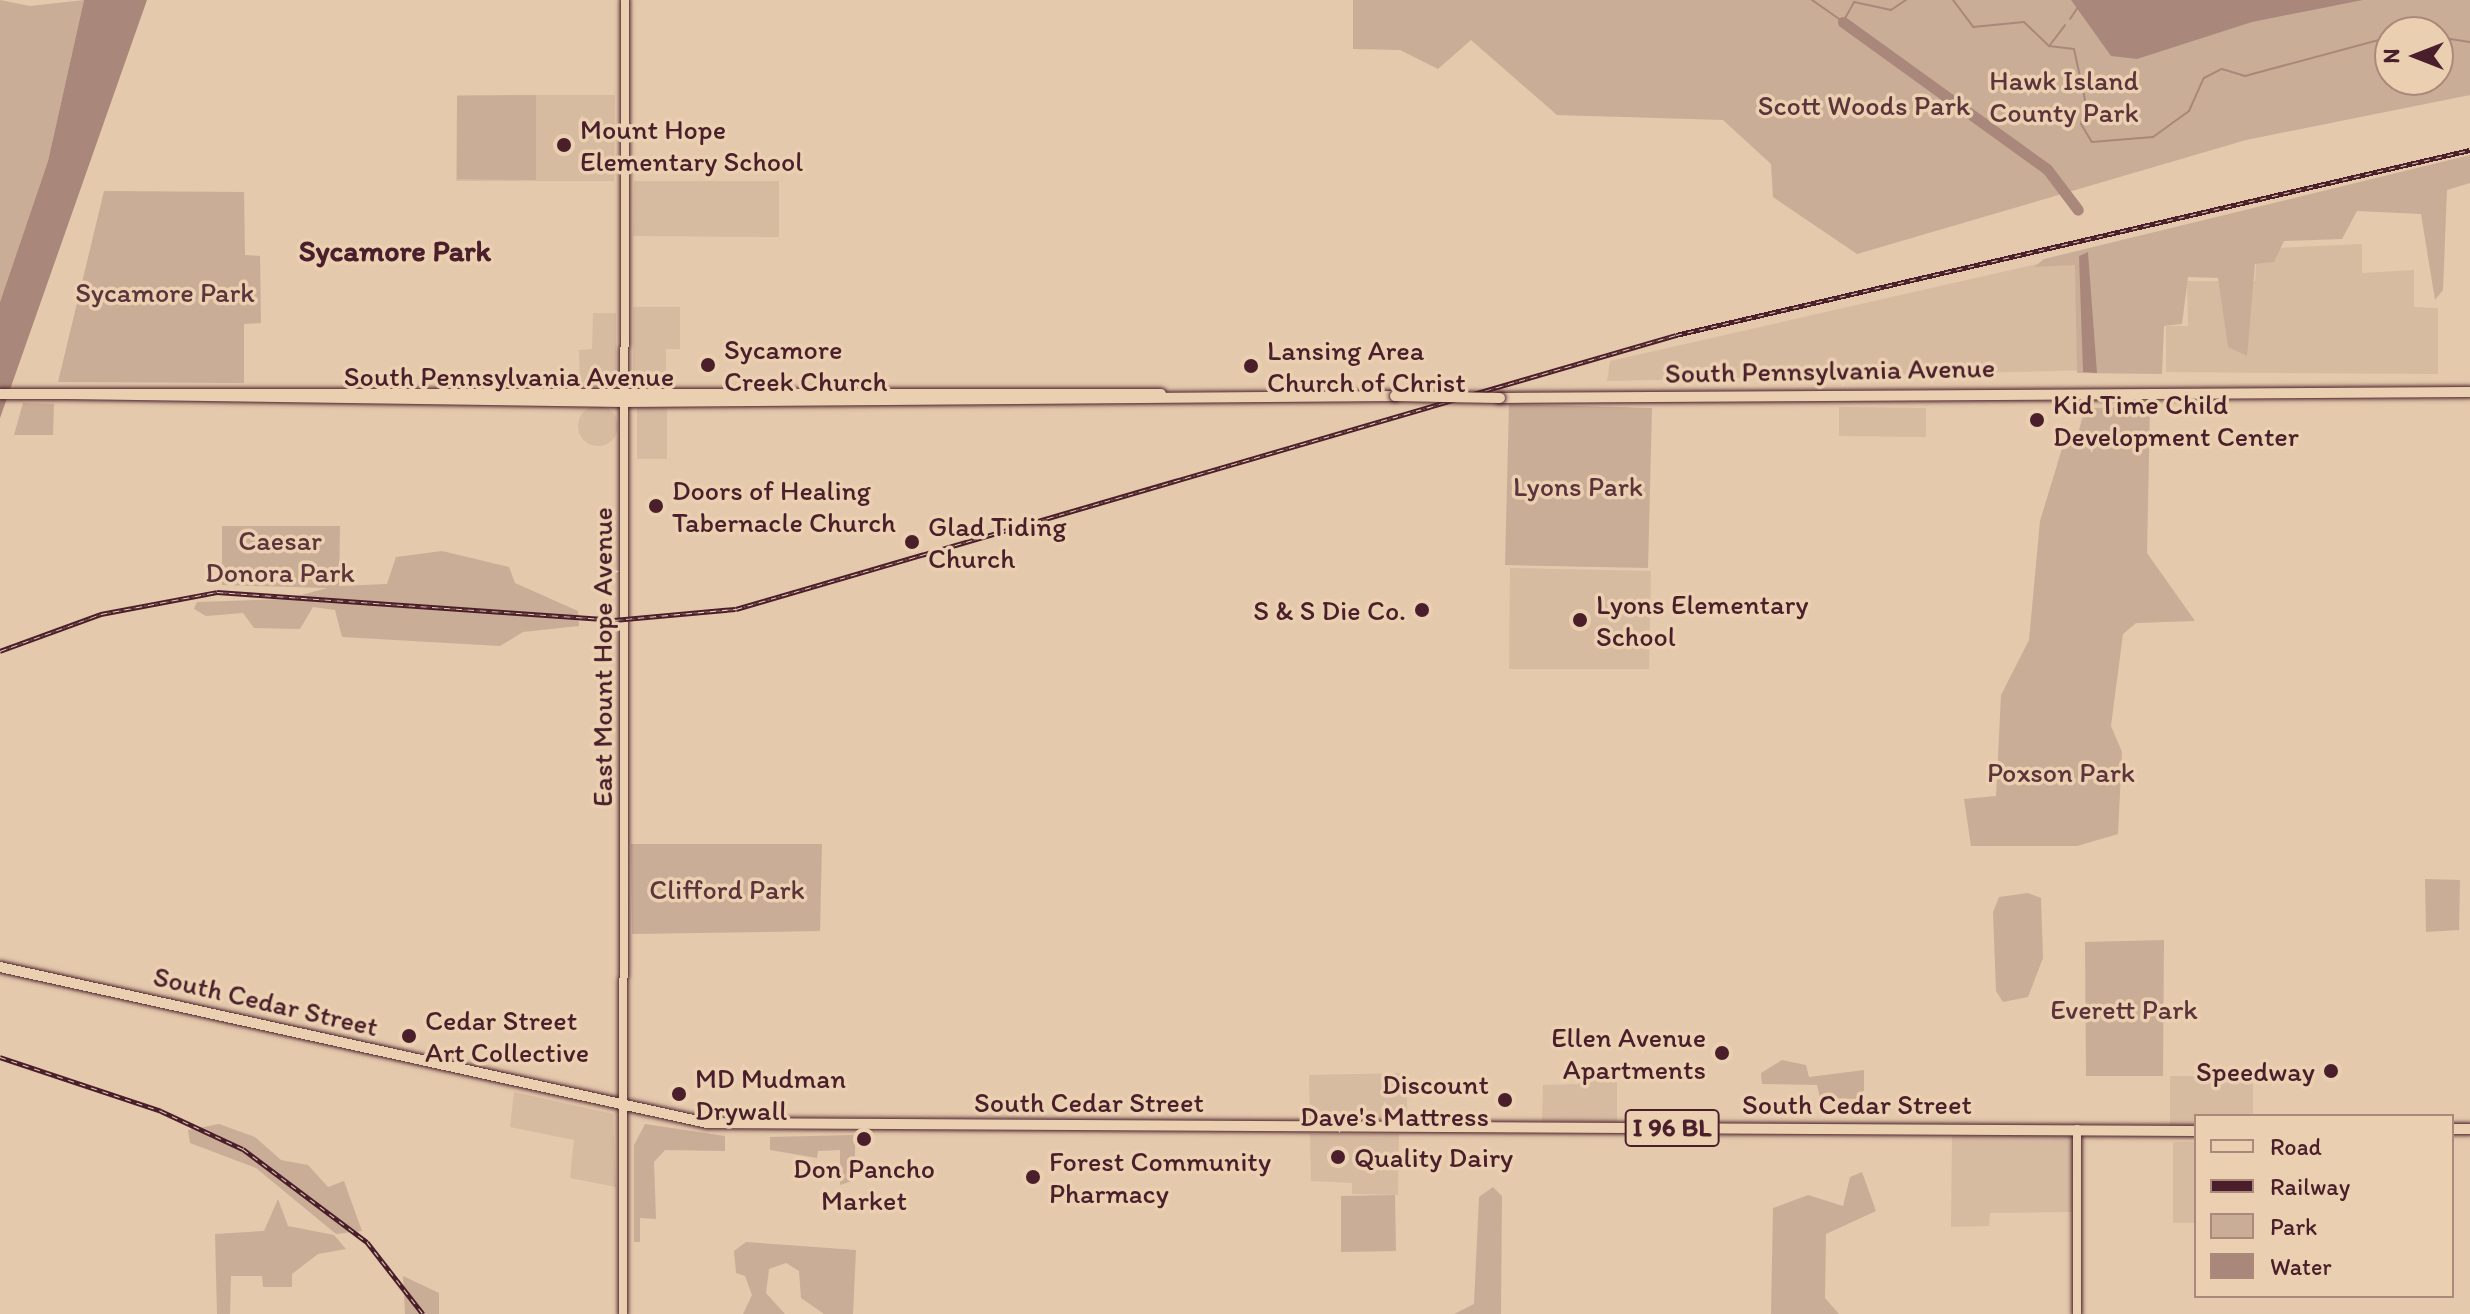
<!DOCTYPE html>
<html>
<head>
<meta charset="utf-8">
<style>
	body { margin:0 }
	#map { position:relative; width:2470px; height:1314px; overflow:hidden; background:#e4c9ac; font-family:Itim,sans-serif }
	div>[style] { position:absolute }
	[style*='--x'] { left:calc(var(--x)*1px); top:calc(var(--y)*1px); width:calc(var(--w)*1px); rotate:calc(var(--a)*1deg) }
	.built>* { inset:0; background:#d7bba1 }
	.round { border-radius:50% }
	.green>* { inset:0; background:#caad96 }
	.water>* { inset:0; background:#a9887b }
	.stream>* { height:2px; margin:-1px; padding:0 1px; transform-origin:1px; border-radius:1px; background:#a9887b }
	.river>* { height:11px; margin:-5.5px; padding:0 5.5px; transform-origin:5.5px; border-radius:5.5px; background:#a9887b }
	.roads { filter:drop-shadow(0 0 2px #4a1f2b) drop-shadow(0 0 2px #4a1f2b) }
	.minor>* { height:8px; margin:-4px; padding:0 4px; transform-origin:4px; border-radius:4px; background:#ead0b1 }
	.major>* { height:10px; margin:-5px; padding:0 5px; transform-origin:5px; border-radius:5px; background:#ead0b1 }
	.rail>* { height:5px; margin-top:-2.5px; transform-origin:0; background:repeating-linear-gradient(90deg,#ead0b1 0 6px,#4a1f2b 0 12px); box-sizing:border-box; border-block:2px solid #4a1f2b }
	.bridges { filter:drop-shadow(0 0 2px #4a1f2b) drop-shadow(0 0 2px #4a1f2b) }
	.major-bridge>* { height:10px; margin:-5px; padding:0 5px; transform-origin:5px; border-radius:5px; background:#ead0b1 }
	.dots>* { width:22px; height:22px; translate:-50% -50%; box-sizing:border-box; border:4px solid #ead0b1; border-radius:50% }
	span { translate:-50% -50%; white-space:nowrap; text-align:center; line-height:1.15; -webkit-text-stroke:7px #ead0b1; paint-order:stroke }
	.shield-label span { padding:2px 6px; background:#ead0b1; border:2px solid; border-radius:6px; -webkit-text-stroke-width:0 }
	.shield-label { font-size:26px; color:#4a1f2b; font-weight:700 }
	.park-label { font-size:28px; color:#5d343b }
	.poi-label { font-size:28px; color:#4a1f2b }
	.left { translate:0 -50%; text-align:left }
	.right { translate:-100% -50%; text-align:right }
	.street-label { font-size:28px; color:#4a1f2b }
	.neighbourhood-label { font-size:30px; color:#4a1f2b; font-weight:700 }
	.legend { position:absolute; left:2194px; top:1114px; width:260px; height:184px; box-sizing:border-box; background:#ead0b1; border:2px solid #aa897b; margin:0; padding:10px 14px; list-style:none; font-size:24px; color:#4a1f2b }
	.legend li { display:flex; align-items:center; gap:16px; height:40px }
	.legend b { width:40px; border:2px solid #aa897b }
	.north { position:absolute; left:2374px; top:16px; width:80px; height:80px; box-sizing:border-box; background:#ead0b1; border:2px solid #aa897b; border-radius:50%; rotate:270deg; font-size:22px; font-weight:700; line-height:32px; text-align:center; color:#4a1f2b }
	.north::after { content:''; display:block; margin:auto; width:28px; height:36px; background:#4a1f2b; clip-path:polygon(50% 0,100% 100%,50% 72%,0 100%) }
</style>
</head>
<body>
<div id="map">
	<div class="built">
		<i style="clip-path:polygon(457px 95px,615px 95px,614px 181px,456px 181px)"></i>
		<i style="clip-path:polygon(634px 181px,779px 181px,779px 237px,633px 236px)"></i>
		<i style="clip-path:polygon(2362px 244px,2362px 273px,2414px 270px,2414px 307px,2438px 308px,2438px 374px,2166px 372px,2166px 326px,2188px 326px,2187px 281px,2255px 281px,2257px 249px)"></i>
		<i style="clip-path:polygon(2081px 254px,2103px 370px,1607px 381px,1610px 361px)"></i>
		<i style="clip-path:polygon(633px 307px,680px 307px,680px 349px,666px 349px,666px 381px,633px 381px)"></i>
		<i style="clip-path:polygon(593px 313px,616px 313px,616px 386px,580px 385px,579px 350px,592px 349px)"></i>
		<i class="round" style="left:578px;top:406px;width:40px;height:40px"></i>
		<i style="clip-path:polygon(1839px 407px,1926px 408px,1926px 437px,1839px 436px)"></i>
		<i style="clip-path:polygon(637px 408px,667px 408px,667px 459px,637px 459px)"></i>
		<i style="clip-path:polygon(1510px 568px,1651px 571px,1649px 669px,1509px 669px)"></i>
		<i style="clip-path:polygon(1407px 1073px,1407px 1119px,1310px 1119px,1309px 1075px)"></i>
		<i style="clip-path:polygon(1580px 1075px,1617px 1075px,1617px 1122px,1542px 1121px,1543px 1085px,1579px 1084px)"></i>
		<i style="clip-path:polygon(2170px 1076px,2253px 1076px,2253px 1116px,2196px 1116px,2196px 1126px,2170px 1125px)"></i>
		<i style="clip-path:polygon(514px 1092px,613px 1114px,616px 1187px,570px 1178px,574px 1140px,510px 1127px)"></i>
		<i style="clip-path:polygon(1310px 1134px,1399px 1134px,1398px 1195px,1352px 1194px,1352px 1183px,1311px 1181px)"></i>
		<i style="clip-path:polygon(2073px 1135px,2072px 1212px,1990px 1213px,1989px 1226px,1951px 1227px,1952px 1136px)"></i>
		<i style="clip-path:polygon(2173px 1142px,2196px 1142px,2196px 1223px,2173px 1223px)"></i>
	</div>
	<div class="green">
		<i style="clip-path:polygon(0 0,30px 6px,84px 0,48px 161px,0 302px)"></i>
		<i style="clip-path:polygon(evenodd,1353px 0,2470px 0,2470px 95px,2246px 140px,1857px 254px,1773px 197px,1771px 164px,1723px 120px,1557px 115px,1471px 40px,1438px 69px,1400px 50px,1353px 49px,1353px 0,2390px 32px,2438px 32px,2438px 80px,2390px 80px,2390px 32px)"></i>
		<i style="clip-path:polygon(536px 95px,536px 180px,457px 179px,457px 96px)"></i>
		<i style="clip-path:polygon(2470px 155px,2470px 183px,2447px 190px,2443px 290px,2435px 300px,2421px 214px,2357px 211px,2342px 239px,2284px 241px,2274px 262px,2255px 264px,2247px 356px,2228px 347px,2218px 278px,2188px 277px,2182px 324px,2164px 326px,2162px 374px,2077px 373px,2075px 265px,2034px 267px,2044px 259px)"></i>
		<i style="clip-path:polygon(104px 191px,244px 192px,245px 255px,260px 256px,261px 323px,244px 324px,244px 383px,58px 382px)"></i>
		<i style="clip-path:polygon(23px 403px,54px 404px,53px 435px,14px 435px)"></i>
		<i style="clip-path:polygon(1509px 404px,1652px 408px,1648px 568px,1505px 565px)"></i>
		<i style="clip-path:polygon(2150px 407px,2147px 553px,2195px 621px,2136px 623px,2123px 634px,2111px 726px,2122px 752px,2118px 834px,2077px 846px,1971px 846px,1964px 799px,1996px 796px,2001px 695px,2029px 640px,2040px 521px,2064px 442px,2076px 441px,2085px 408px)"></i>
		<i style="clip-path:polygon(222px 526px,340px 526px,339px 586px,387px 584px,396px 557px,442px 551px,509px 567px,515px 583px,578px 611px,579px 626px,523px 632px,500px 646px,342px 637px,335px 610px,313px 607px,300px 629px,254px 628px,243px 613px,206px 616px,194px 609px,197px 602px,287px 599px,327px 588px,222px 585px)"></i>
		<i style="clip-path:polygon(631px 844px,822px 844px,820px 931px,632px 934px)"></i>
		<i style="clip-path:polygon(2425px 879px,2460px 880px,2459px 930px,2426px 932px)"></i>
		<i style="clip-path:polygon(2028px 893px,2041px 898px,2043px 958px,2028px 997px,2003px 1002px,1996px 991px,1993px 912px,1999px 897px)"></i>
		<i style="clip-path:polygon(2164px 940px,2163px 1076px,2086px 1076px,2085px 942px)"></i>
		<i style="clip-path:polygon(1782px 1060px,1806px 1065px,1809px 1077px,1864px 1070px,1864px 1090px,1860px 1099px,1820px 1098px,1817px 1085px,1762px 1084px,1761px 1073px)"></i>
		<i style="clip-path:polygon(219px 1124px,255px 1137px,281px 1160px,308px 1165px,328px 1187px,344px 1181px,362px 1231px,336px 1234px,256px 1168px,190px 1143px,188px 1130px)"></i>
		<i style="clip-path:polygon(645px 1124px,725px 1136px,725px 1151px,665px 1150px,654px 1162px,656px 1219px,640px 1218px,640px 1242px,634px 1242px,634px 1145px)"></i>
		<i style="clip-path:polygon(855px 1135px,855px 1180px,840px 1185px,840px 1150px,818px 1151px,817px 1158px,770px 1150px,770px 1137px)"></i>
		<i style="clip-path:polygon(1862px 1172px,1876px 1211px,1826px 1234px,1825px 1298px,1839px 1314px,1771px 1314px,1773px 1208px,1808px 1195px,1843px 1206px,1850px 1177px)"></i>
		<i style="clip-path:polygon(1493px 1187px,1502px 1196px,1501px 1314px,1454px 1314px,1474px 1304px,1479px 1197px)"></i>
		<i style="clip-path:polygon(1395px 1195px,1396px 1251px,1341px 1252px,1341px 1196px)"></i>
		<i style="clip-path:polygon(278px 1199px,288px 1226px,334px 1235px,346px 1249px,318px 1254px,292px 1274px,292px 1287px,263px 1287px,262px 1276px,231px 1276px,230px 1314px,217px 1314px,215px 1234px,264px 1231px)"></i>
		<i style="clip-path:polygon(746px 1242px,856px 1250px,853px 1314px,824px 1314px,801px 1298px,799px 1271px,786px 1263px,769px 1269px,766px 1293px,785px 1314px,743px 1314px,752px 1295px,745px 1276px,736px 1273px,734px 1251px)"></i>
		<i style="clip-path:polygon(403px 1276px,439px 1293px,439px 1314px,405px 1314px)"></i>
	</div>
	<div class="water">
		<i style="clip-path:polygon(84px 0,147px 0,0 418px,0 302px,48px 161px)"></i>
		<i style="clip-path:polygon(2071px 0,2363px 0,2252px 22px,2137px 59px,2111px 56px)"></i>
		<i style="clip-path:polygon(2088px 252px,2097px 373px,2083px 372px,2079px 256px)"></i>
	</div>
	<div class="stream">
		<i style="--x:1812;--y:0;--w:38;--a:35"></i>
		<i style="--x:1843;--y:22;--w:23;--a:-61"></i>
		<i style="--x:1854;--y:2;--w:38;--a:12"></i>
		<i style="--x:1891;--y:10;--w:18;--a:-34"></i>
		<i style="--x:1953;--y:0;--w:34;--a:53"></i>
		<i style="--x:1973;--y:27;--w:51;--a:-5.6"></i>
		<i style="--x:2024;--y:22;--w:35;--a:44"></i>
		<i style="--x:2049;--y:46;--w:25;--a:7"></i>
		<i style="--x:2074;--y:49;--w:52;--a:77.8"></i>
		<i style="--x:2085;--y:100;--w:24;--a:99"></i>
		<i style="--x:2081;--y:124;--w:21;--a:59"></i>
		<i style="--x:2092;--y:142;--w:61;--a:-4.7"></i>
		<i style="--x:2153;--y:137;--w:44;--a:-35.8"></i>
		<i style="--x:2189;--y:111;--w:36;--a:-66"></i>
		<i style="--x:2204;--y:78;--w:20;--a:-27"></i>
		<i style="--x:2222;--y:69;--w:24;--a:17"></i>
		<i style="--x:2245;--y:76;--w:150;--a:-15.1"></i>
		<i style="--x:2070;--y:19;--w:14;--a:-56"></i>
		<i style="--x:2438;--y:37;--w:32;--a:9"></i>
		<i style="--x:2050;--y:45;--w:25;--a:-53"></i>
	</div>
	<div class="river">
		<i style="--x:1843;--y:22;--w:251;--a:35.8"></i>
		<i style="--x:2047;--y:169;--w:51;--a:52.9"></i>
	</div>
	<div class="roads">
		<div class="minor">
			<i style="--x:623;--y:1314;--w:1314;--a:-89.91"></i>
			<i style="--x:2077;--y:1314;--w:185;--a:-90"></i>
		</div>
		<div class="major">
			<i style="--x:0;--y:394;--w:1161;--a:0"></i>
			<i style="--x:67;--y:394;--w:557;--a:0.82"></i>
			<i style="--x:624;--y:402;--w:771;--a:-0.45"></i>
			<i style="--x:1500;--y:398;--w:970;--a:-0.35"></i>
			<i style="--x:0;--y:967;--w:724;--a:12.44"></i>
			<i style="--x:707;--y:1123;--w:1489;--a:0.31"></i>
			<i style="--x:2452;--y:1129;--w:18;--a:0"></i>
		</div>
	</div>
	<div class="rail">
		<i style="--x:0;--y:651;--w:108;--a:-20.1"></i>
		<i style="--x:101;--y:614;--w:118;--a:-10.7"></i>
		<i style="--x:217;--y:592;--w:398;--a:4"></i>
		<i style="--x:614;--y:620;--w:122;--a:-5.2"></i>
		<i style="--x:736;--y:609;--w:979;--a:-16.25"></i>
		<i style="--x:1676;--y:335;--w:815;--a:-13.12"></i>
		<i style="--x:0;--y:1057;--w:170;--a:18.5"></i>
		<i style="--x:161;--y:1111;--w:90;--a:24.9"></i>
		<i style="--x:243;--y:1149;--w:155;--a:36.9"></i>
		<i style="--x:367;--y:1242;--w:91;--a:52.1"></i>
	</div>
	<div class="bridges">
		<div class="major-bridge">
			<i style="--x:1395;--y:396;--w:105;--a:1.1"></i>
		</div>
	</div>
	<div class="dots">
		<i style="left:564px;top:145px;background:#4a1f2b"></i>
		<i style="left:708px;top:365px;background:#4a1f2b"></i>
		<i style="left:1251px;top:366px;background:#4a1f2b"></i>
		<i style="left:2037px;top:420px;background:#4a1f2b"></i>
		<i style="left:656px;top:506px;background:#4a1f2b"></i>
		<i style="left:912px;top:542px;background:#4a1f2b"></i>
		<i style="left:1422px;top:610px;background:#4a1f2b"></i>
		<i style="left:1580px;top:620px;background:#4a1f2b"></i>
		<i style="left:409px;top:1036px;background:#4a1f2b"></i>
		<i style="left:1722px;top:1053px;background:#4a1f2b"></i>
		<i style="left:2331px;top:1071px;background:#4a1f2b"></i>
		<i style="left:679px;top:1094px;background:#4a1f2b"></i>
		<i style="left:1505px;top:1100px;background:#4a1f2b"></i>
		<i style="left:864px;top:1139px;background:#4a1f2b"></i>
		<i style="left:1338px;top:1157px;background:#4a1f2b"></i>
		<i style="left:1033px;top:1177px;background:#4a1f2b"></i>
	</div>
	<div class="shield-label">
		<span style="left:1672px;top:1128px">I 96 BL</span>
	</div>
	<div class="park-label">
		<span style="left:2064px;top:96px">Hawk Island<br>County Park</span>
		<span style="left:1864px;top:105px">Scott Woods Park</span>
		<span style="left:165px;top:292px">Sycamore Park</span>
		<span style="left:1578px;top:486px">Lyons Park</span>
		<span style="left:280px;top:556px">Caesar<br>Donora Park</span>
		<span style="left:2061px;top:772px">Poxson Park</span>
		<span style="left:727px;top:889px">Clifford Park</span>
		<span style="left:2124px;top:1009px">Everett Park</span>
	</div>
	<div class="poi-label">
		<span class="left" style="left:580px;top:145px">Mount Hope<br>Elementary School</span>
		<span class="left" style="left:724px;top:365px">Sycamore<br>Creek Church</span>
		<span class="left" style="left:1267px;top:366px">Lansing Area<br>Church of Christ</span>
		<span class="left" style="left:2053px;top:420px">Kid Time Child<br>Development Center</span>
		<span class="left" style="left:672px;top:506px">Doors of Healing<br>Tabernacle Church</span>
		<span class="left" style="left:928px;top:542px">Glad Tiding<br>Church</span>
		<span class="left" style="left:1596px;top:620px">Lyons Elementary<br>School</span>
		<span class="right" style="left:1406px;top:610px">S &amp; S Die Co.</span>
		<span class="left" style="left:425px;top:1036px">Cedar Street<br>Art Collective</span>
		<span class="right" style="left:1706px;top:1053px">Ellen Avenue<br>Apartments</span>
		<span class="right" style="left:2315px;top:1071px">Speedway</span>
		<span class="left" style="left:695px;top:1094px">MD Mudman<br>Drywall</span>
		<span class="right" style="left:1489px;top:1100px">Discount<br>Dave's Mattress</span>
		<span class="left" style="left:1354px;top:1157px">Quality Dairy</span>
		<span class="left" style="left:1049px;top:1177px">Forest Community<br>Pharmacy</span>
		<span style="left:864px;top:1184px">Don Pancho<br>Market</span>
	</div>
	<div class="street-label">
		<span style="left:1830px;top:370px;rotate:-1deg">South Pennsylvania Avenue</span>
		<span style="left:509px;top:376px">South Pennsylvania Avenue</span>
		<span style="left:602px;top:657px;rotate:-90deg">East Mount Hope Avenue</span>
		<span style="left:266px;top:1001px;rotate:13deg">South Cedar Street</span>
		<span style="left:1089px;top:1102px">South Cedar Street</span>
		<span style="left:1857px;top:1104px">South Cedar Street</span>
	</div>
	<div class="neighbourhood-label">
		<span style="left:395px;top:251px">Sycamore Park</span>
	</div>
	<ul class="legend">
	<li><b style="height:10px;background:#ead0b1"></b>Road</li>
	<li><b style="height:10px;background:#4a1f2b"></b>Railway</li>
	<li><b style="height:22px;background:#caad96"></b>Park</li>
	<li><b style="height:22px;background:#a9887b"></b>Water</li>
	</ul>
	<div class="north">N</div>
</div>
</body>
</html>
